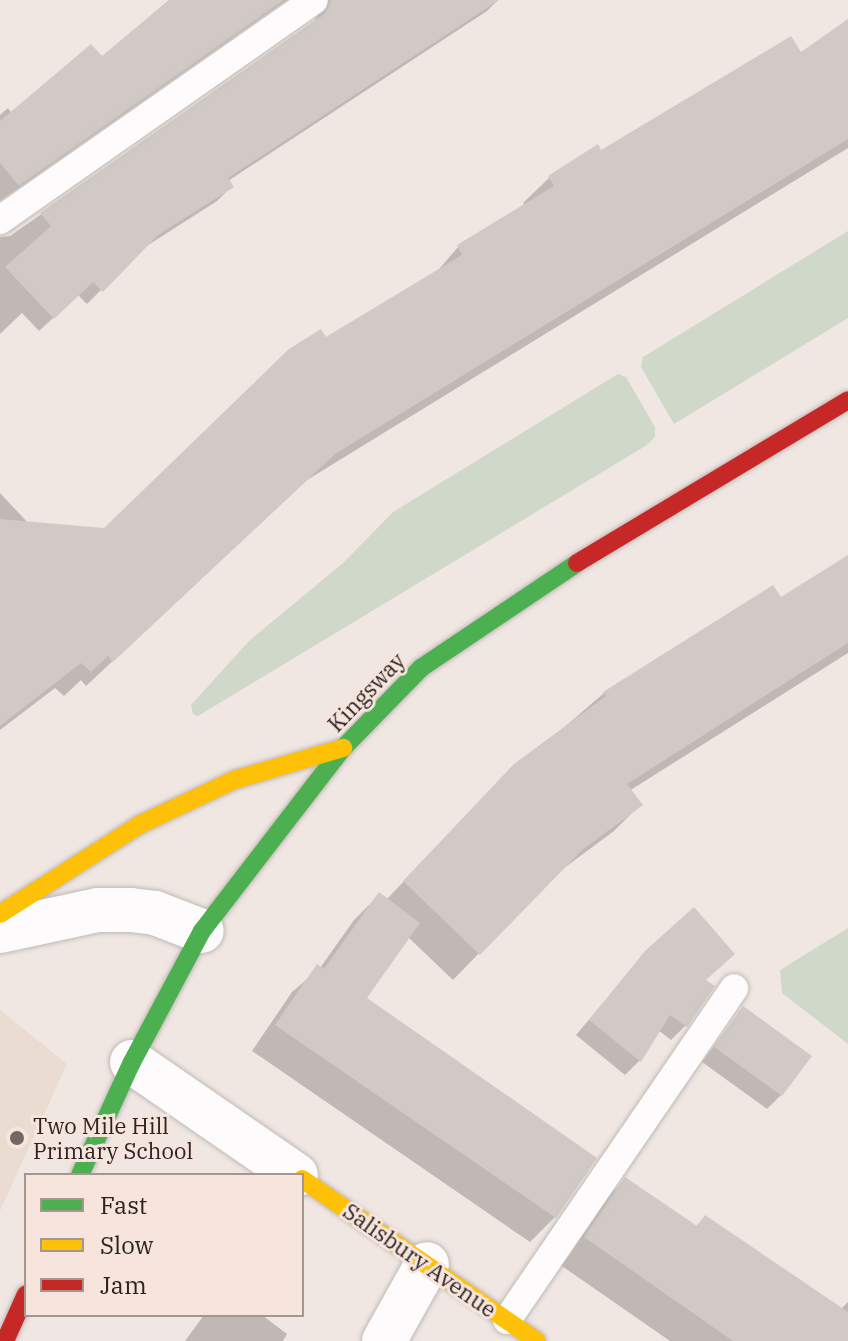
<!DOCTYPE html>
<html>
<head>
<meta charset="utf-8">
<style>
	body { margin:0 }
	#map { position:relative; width:848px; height:1341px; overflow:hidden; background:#f0e7e3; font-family:"IBM Plex Serif",serif }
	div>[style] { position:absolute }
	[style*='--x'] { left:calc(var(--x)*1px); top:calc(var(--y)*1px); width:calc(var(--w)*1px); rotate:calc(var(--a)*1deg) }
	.education>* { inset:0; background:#eadcd1 }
	.green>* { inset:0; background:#d0d8ca }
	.shadow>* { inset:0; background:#0003 }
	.building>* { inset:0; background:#d0c9c6 }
	.roads { filter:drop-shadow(0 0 2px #c1b9b6) drop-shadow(0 0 2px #c1b9b6) }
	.lane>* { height:28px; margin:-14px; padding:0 14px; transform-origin:14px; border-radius:14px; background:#fdfbfb }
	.street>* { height:44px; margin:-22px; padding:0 22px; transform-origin:22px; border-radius:22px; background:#fdfbfb }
	.fast>* { height:18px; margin:-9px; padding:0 9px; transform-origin:9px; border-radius:9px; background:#4caf50 }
	.slow>* { height:18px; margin:-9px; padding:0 9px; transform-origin:9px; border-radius:9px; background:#ffc107 }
	.jam>* { height:18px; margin:-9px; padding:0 9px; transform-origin:9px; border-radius:9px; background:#c62828 }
	.dots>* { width:22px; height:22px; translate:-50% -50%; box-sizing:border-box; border:4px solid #f6e4dd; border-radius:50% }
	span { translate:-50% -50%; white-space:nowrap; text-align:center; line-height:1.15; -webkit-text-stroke:6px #f6e4dd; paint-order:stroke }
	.street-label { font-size:22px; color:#2a2321 }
	.poi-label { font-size:22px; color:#2a2321 }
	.left { translate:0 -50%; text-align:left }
	.legend { position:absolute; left:24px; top:1173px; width:280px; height:144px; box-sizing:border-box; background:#f6e4dd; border:2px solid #a49792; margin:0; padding:10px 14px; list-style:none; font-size:24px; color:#2a2321 }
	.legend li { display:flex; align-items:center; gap:16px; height:40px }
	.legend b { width:40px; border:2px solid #a49792 }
</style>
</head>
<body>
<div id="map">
	<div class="education">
		<i style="clip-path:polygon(0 1010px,67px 1064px,0 1211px)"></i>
	</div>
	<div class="green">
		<i style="clip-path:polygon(848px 231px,848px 318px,674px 424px,641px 367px,643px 357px)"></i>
		<i style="clip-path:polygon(618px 374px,626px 377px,655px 427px,655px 437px,647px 445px,198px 716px,193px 714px,191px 705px,249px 641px,343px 563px,393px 512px)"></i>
		<i style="clip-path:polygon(848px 928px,848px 1044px,782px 993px,780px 970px)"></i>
	</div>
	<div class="shadow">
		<i style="clip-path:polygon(169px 0,287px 0,0 201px,0 115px,8px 108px,12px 114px,102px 59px)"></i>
		<i style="clip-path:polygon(309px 0,498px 0,487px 11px,228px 181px,231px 187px,217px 201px,142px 249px,87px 304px,78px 295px,39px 331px,22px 313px,0 334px,0 237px,10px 236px,313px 24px,318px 14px)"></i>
		<i style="clip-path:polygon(848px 22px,848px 148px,307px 480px,86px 686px,81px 680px,64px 696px,55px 688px,0 730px,0 493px,29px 524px,104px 530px,326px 340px,434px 275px,458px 247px,525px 206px,523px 203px,549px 178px,597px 147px,600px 153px,800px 55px)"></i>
		<i style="clip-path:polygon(848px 557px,848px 653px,629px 791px,640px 805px,614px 831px,556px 874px,453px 980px,408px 937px,364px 998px,555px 1217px,530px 1242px,252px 1051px,292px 992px,320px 968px,354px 920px,379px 895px,386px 900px,488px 793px,604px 693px,780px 600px)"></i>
		<i style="clip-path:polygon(646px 952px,704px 980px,685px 1026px,671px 1040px,658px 1030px,639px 1061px,625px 1075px,576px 1035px)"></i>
		<i style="clip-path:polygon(743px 1008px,781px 1095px,767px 1109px,702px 1062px)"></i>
		<i style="clip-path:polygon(625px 1180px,695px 1227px,705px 1217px,840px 1310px,848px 1302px,848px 1341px,670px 1341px,559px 1264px,599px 1206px)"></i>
		<i style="clip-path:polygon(204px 1315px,262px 1315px,287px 1334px,283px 1341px,185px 1341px)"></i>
	</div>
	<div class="building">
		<i style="clip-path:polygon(169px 0,284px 0,19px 186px,0 163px,0 121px,91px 44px,102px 56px)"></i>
		<i style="clip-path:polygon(331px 0,499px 0,228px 178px,234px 187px,158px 235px,103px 292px,93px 282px,54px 319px,5px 267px,51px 226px,40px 213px,324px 14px)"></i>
		<i style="clip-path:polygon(848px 19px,848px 139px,335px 454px,113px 662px,108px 656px,91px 672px,81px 663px,0 726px,0 519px,104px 528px,289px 349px,321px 329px,326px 337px,462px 255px,457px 245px,554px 186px,548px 176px,598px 144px,601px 150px,791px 36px,801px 52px)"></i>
		<i style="clip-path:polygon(848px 555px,848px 643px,627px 784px,643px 805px,582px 850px,480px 955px,403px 881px,514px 764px,606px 696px,603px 692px,773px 585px,781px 597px)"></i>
		<i style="clip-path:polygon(379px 892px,420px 923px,367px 998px,597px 1158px,556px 1218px,275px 1025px,317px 964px,324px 969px)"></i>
		<i style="clip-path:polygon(694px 907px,735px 954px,706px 980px,715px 986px,687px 1027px,670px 1015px,641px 1062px,589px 1020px,645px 951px)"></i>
		<i style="clip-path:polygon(743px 1006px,812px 1056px,782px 1096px,714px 1047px)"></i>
		<i style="clip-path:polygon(625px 1177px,697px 1226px,705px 1215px,848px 1312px,848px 1341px,733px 1341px,584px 1237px)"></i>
	</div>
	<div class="roads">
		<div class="lane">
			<i style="--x:0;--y:220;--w:383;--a:-35"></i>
			<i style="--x:507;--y:1320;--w:402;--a:-55.6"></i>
		</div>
		<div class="street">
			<i style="--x:0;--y:931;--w:100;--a:-12.1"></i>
			<i style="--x:98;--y:910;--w:33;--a:0"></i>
			<i style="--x:131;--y:910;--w:24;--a:7"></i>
			<i style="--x:155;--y:913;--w:50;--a:21"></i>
			<i style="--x:132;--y:1062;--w:199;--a:34.6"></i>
			<i style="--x:384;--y:1341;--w:88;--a:-60.8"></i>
		</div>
		<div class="fast">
			<i style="--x:80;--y:1175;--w:124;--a:-65.3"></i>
			<i style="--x:132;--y:1062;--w:149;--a:-61.9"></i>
			<i style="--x:202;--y:931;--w:231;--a:-52.4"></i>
			<i style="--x:343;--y:748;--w:112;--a:-45.7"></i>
			<i style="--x:421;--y:668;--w:188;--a:-33.9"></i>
		</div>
		<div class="slow">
			<i style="--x:0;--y:914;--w:165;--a:-32.6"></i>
			<i style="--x:139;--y:825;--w:105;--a:-25.3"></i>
			<i style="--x:234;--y:780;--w:114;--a:-16.4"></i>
			<i style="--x:302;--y:1179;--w:285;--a:34.6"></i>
		</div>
		<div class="jam">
			<i style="--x:577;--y:563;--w:316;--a:-31"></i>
			<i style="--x:5;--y:1341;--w:51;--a:-65.9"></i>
		</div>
	</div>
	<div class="dots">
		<i style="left:17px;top:1138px;background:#6f6865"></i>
	</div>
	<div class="street-label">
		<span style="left:366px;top:692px;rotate:-46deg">Kingsway</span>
		<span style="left:420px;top:1260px;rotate:35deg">Salisbury Avenue</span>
	</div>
	<div class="poi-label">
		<span class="left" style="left:33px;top:1138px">Two Mile Hill<br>Primary School</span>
	</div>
	<ul class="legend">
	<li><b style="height:10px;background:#4caf50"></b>Fast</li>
	<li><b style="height:10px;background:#ffc107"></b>Slow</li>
	<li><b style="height:10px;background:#c62828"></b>Jam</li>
	</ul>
</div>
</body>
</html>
